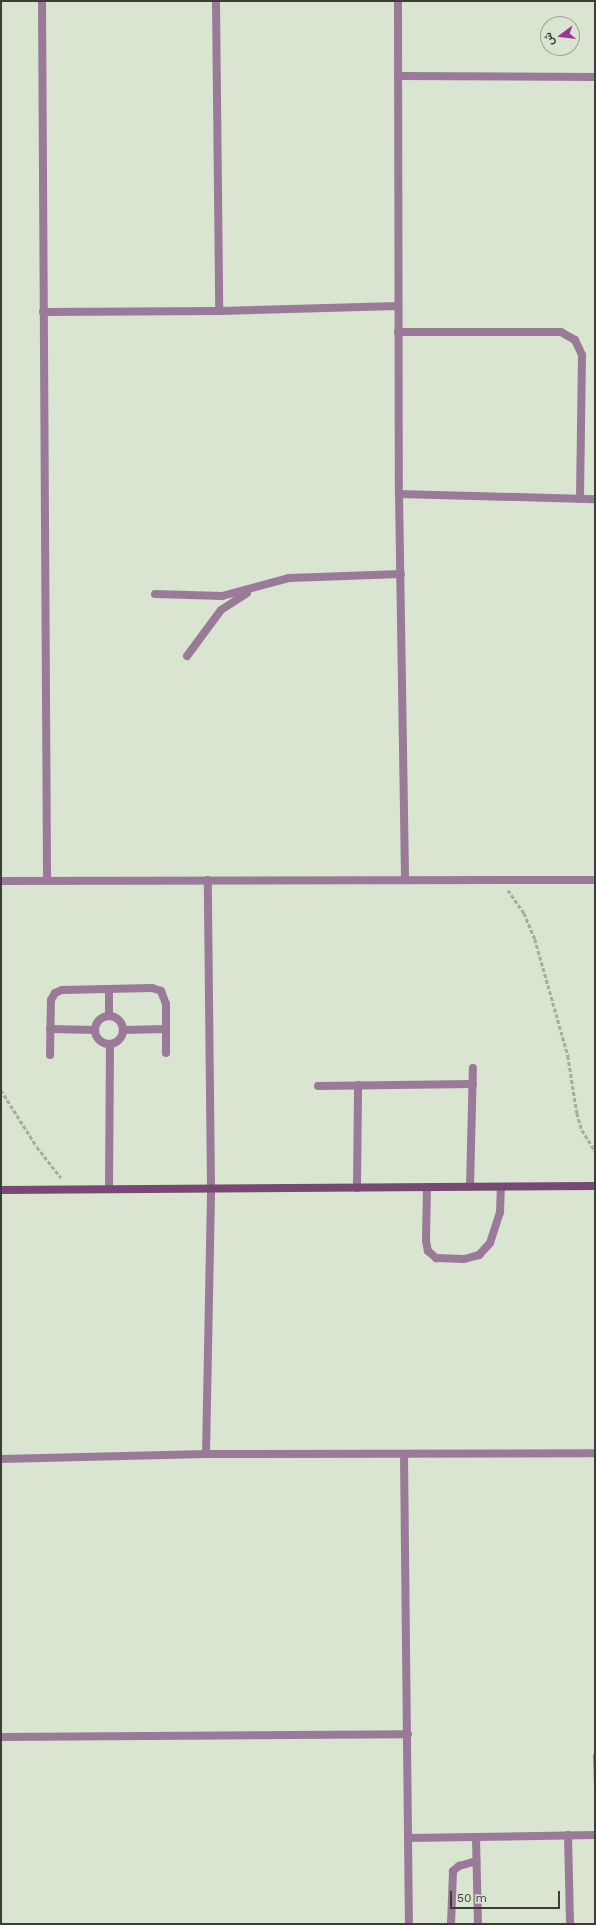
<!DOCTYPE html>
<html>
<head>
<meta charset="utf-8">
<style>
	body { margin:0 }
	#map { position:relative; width:596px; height:1925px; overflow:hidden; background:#d9e5d1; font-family:"Work Sans",Vazirmatn,sans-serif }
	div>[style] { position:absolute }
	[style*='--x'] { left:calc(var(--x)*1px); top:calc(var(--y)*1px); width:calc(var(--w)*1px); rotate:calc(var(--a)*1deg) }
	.path>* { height:2.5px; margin-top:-1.25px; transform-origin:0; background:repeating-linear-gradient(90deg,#a4ae9e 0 4px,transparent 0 6px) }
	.lane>* { height:8px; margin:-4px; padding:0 4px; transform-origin:4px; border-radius:4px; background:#9a7a98 }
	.street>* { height:8px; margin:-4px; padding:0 4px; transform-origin:4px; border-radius:4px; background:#9a7a98 }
	.street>.ring { margin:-4px; padding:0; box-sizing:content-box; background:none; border:8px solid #9a7a98; border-radius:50% }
	.secondary>* { height:8px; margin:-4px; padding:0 4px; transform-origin:4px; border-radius:4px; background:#764974 }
	.wall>* { inset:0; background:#8c9686 }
	span { translate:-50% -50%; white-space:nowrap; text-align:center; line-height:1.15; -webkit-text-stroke:3px #d9e5d1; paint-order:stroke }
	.frame { position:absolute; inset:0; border:2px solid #393e36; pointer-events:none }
	.north { position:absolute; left:540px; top:16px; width:40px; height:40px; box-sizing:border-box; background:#d9e5d1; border:1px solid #99a293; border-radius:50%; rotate:255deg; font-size:11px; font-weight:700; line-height:16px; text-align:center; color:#393e36 }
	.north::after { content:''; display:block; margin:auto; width:14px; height:18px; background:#9b3599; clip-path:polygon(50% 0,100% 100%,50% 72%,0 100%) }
	.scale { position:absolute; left:450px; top:1891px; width:110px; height:18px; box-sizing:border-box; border:2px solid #393e36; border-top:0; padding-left:5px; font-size:12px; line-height:14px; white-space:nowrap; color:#393e36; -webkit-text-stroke:3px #d9e5d1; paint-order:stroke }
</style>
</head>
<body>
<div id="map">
	<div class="path">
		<i style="--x:508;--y:890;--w:28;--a:55"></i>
		<i style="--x:524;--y:913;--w:28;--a:67"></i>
		<i style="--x:535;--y:939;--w:122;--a:74.2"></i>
		<i style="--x:568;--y:1056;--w:58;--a:81"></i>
		<i style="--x:577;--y:1113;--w:18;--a:74"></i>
		<i style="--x:582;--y:1130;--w:25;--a:58"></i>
		<i style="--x:1;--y:1090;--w:67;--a:57.7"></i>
		<i style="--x:37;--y:1147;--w:39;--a:52"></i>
	</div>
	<div class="lane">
		<i style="--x:318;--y:1086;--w:155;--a:-0.7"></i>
		<i style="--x:427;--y:1187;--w:54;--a:91.1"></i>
		<i style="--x:426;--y:1241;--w:10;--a:79"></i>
		<i style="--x:428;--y:1251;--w:11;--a:41"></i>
		<i style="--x:436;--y:1258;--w:28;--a:2"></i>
		<i style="--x:464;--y:1259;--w:16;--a:-15"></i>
		<i style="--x:479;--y:1255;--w:16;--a:-47"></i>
		<i style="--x:490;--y:1243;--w:33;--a:-72"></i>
		<i style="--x:500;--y:1212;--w:25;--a:-88"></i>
		<i style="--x:470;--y:1187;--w:119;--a:-88.6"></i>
		<i style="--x:357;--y:1188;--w:103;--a:-89.4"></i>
		<i style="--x:568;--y:1835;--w:89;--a:88.7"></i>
		<i style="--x:476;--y:1837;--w:87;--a:88.7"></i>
		<i style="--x:451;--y:1924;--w:53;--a:-87.8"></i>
		<i style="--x:453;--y:1871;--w:8;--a:-40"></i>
		<i style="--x:459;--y:1866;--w:18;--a:-16"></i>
	</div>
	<div class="street">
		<i style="--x:42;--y:1;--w:880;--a:89.67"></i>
		<i style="--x:216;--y:1;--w:310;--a:89.4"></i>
		<i style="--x:398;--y:1;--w:493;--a:89.9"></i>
		<i style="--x:399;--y:494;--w:385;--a:89.1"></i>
		<i style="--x:398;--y:76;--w:197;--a:0.3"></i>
		<i style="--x:43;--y:312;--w:176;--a:-0.3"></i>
		<i style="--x:219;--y:311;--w:179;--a:-1.6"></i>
		<i style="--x:398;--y:332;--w:163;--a:0"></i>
		<i style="--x:561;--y:332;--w:16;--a:30"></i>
		<i style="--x:575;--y:340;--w:17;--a:65"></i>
		<i style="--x:582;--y:355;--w:144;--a:90.8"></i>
		<i style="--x:399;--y:494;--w:196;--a:1.5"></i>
		<i style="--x:155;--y:594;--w:67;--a:1.7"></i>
		<i style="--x:222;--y:596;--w:69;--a:-15"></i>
		<i style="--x:289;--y:578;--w:112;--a:-2"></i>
		<i style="--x:187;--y:656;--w:57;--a:-53.5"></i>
		<i style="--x:221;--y:610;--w:31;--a:-33"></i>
		<i style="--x:1;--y:881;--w:594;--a:-0.1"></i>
		<i style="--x:109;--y:989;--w:26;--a:90"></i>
		<i class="ring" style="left:95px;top:1016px;width:20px;height:20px"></i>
		<i style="--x:50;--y:1029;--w:45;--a:1.3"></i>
		<i style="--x:124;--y:1030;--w:42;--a:-1.4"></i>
		<i style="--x:50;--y:1055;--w:55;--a:-89"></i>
		<i style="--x:51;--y:1000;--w:8;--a:-60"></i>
		<i style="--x:55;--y:993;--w:8;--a:-23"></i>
		<i style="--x:62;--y:990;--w:90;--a:-1.3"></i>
		<i style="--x:152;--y:988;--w:9;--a:18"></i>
		<i style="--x:161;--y:991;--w:14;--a:69"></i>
		<i style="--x:166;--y:1004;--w:49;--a:90"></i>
		<i style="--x:109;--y:1189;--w:145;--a:-89.6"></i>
		<i style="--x:206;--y:1454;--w:265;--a:-88.9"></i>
		<i style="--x:211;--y:1189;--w:309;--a:-90.6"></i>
		<i style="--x:404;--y:1454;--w:470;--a:89.4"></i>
		<i style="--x:1;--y:1459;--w:205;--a:-1.4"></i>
		<i style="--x:206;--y:1454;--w:389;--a:-0.1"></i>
		<i style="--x:1;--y:1737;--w:407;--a:-0.4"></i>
		<i style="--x:408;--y:1838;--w:187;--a:-0.9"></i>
	</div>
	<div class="secondary">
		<i style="--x:1;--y:1190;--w:594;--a:-0.39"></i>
	</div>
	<div class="wall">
		<i style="clip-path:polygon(595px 1751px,595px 1789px,594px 1789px,593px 1755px)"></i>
	</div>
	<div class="frame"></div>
	<div class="north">ش</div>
	<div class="scale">50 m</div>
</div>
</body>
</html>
